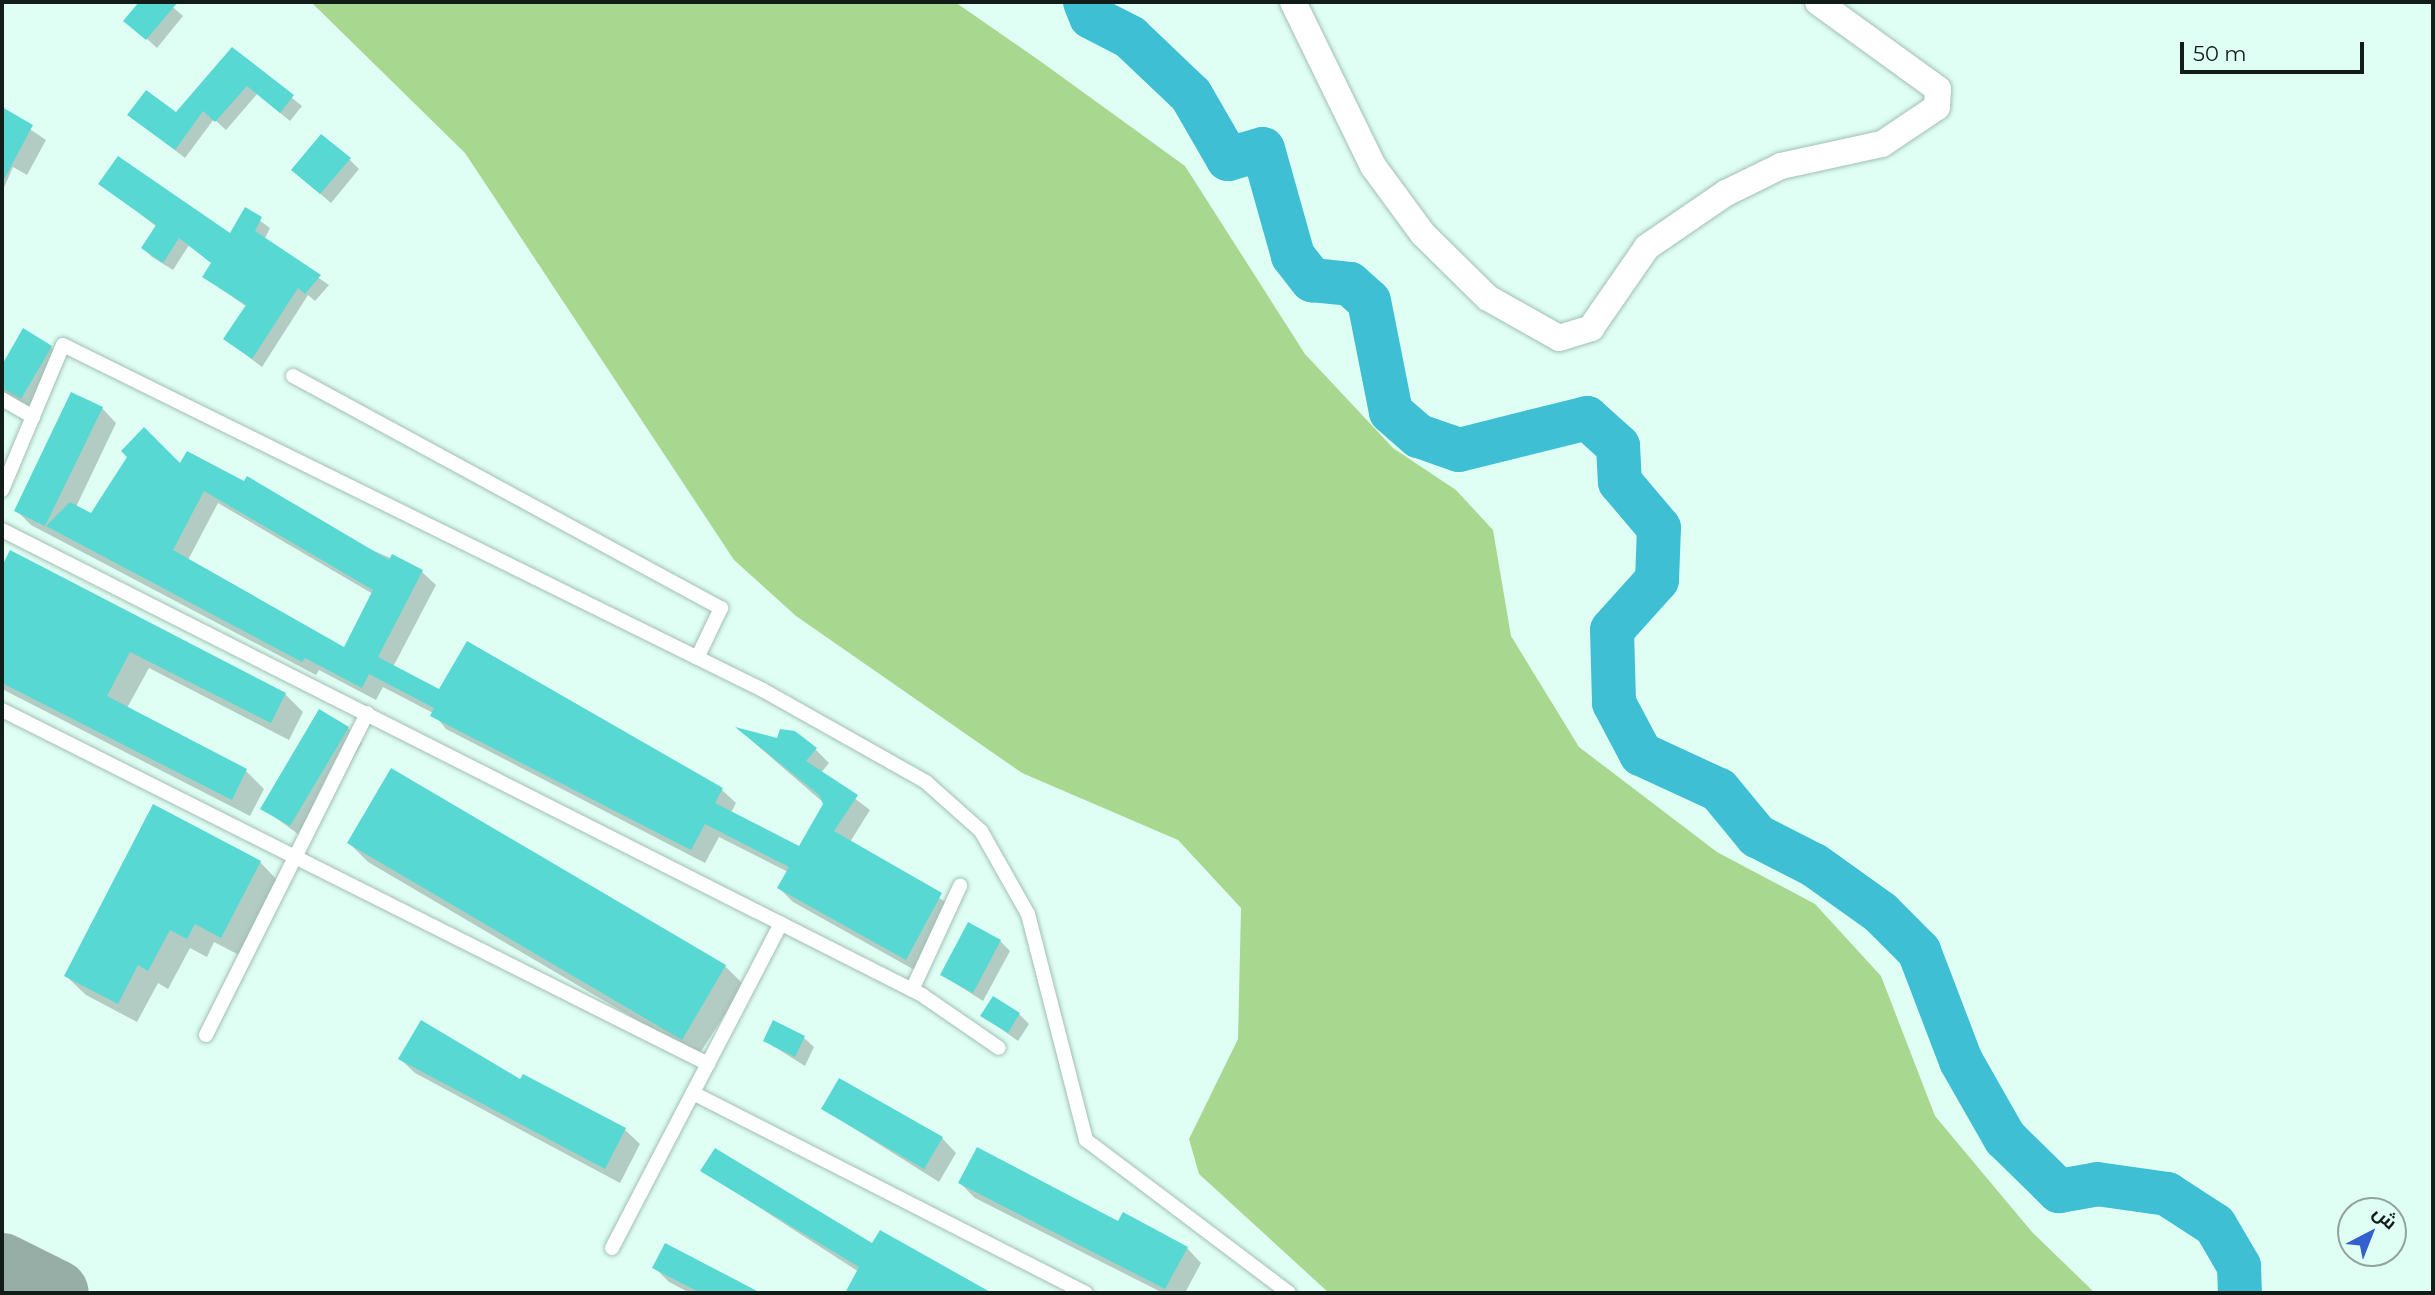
<!DOCTYPE html>
<html>
<head>
<meta charset="utf-8">
<style>
	body { margin:0 }
	#map { position:relative; width:2435px; height:1295px; overflow:hidden; background:#e0fff4; font-family:Montserrat,Cairo,sans-serif }
	div>[style] { position:absolute }
	[style*='--x'] { left:calc(var(--x)*1px); top:calc(var(--y)*1px); width:calc(var(--w)*1px); rotate:calc(var(--a)*1deg) }
	.green>* { inset:0; background:#a8d890 }
	.shadow>* { inset:0; background:#0003 }
	.river>* { height:44px; margin:-22px; padding:0 22px; transform-origin:22px; border-radius:22px; background:#3ebfd3 }
	.taxiway>* { height:66px; margin:-33px; padding:0 33px; transform-origin:33px; border-radius:33px; background:#97aea6 }
	.building>* { inset:0; background:#58d8d2 }
	.roads { filter:drop-shadow(0 0 2px #a2bfb5) drop-shadow(0 0 2px #a2bfb5) }
	.lane>* { height:14px; margin:-7px; padding:0 7px; transform-origin:7px; border-radius:7px; background:#fff }
	.street>* { height:26px; margin:-13px; padding:0 13px; transform-origin:13px; border-radius:13px; background:#fff }
	span { translate:-50% -50%; white-space:nowrap; text-align:center; line-height:1.15; -webkit-text-stroke:5px #e0fff4; paint-order:stroke }
	.frame { position:absolute; inset:0; border:4px solid #121c19; pointer-events:none }
	.north { position:absolute; left:2337px; top:1197px; width:70px; height:70px; box-sizing:border-box; background:#e0fff4; border:2px solid #8ea49c; border-radius:50%; rotate:42deg; font-size:19px; font-weight:700; line-height:28px; text-align:center; color:#121c19 }
	.north::after { content:''; display:block; margin:auto; width:24px; height:32px; background:#345fcf; clip-path:polygon(50% 0,100% 100%,50% 72%,0 100%) }
	.scale { position:absolute; left:2180px; top:42px; width:184px; height:32px; box-sizing:border-box; border:4px solid #121c19; border-top:0; padding-left:9px; font-size:21px; line-height:24px; white-space:nowrap; color:#121c19; -webkit-text-stroke:5px #e0fff4; paint-order:stroke }
</style>
</head>
<body>
<div id="map">
	<div class="green">
		<i style="clip-path:polygon(311px 2px,955px 2px,1040px 61px,1185px 166px,1305px 354px,1393px 448px,1456px 490px,1493px 530px,1511px 636px,1579px 747px,1717px 852px,1815px 904px,1881px 976px,1935px 1116px,2032px 1232px,2095px 1293px,1329px 1293px,1199px 1174px,1189px 1139px,1238px 1039px,1241px 908px,1178px 840px,1022px 773px,796px 616px,734px 560px,465px 153px)"></i>
	</div>
	<div class="shadow">
		<i style="clip-path:polygon(141px 2px,167px 2px,183px 16px,157px 48px,126px 20px)"></i>
		<i style="clip-path:polygon(232px 49px,302px 106px,290px 121px,257px 94px,226px 130px,214px 119px,185px 158px,130px 115px,176px 114px)"></i>
		<i style="clip-path:polygon(2px 110px,46px 140px,27px 175px,13px 167px,2px 192px)"></i>
		<i style="clip-path:polygon(349px 159px,359px 169px,331px 203px,303px 179px)"></i>
		<i style="clip-path:polygon(101px 184px,231px 236px,245px 210px,270px 228px,264px 240px,329px 285px,315px 301px,308px 295px,262px 367px,225px 339px,247px 307px,204px 277px,213px 264px,189px 245px,173px 270px,152px 257px,143px 248px,157px 227px)"></i>
		<i style="clip-path:polygon(51px 347px,64px 360px,35px 411px,2px 392px,2px 364px)"></i>
		<i style="clip-path:polygon(evenodd,102px 408px,116px 423px,76px 507px,91px 516px,181px 466px,422px 572px,436px 585px,393px 667px,440px 691px,468px 643px,722px 790px,736px 803px,731px 813px,799px 848px,825px 804px,751px 740px,815px 749px,829px 763px,821px 773px,870px 810px,850px 842px,955px 908px,920px 973px,793px 902px,779px 888px,788px 872px,719px 837px,705px 863px,446px 729px,433px 713px,383px 687px,376px 700px,319px 670px,316px 675px,31px 525px,16px 510px,102px 408px,218px 503px,373px 594px,345px 649px,188px 560px,218px 503px)"></i>
		<i style="clip-path:polygon(11px 552px,285px 694px,303px 712px,289px 740px,149px 668px,127px 708px,246px 771px,264px 789px,250px 816px,2px 689px,2px 569px)"></i>
		<i style="clip-path:polygon(348px 728px,362px 743px,305px 839px,262px 808px)"></i>
		<i style="clip-path:polygon(349px 843px,725px 966px,744px 985px,698px 1056px,368px 862px)"></i>
		<i style="clip-path:polygon(260px 862px,279px 882px,241px 956px,214px 942px,207px 957px,190px 948px,168px 989px,158px 983px,137px 1022px,86px 995px,66px 976px)"></i>
		<i style="clip-path:polygon(1000px 941px,1010px 951px,983px 1001px,942px 975px)"></i>
		<i style="clip-path:polygon(1019px 1014px,1029px 1024px,1018px 1041px,983px 1016px)"></i>
		<i style="clip-path:polygon(804px 1038px,814px 1047px,805px 1066px,765px 1041px)"></i>
		<i style="clip-path:polygon(400px 1059px,521px 1081px,523px 1077px,625px 1130px,640px 1144px,620px 1183px,415px 1073px)"></i>
		<i style="clip-path:polygon(823px 1109px,942px 1138px,956px 1153px,939px 1182px)"></i>
		<i style="clip-path:polygon(703px 1171px,873px 1245px,880px 1232px,989px 1293px,847px 1293px,859px 1272px)"></i>
		<i style="clip-path:polygon(960px 1183px,1119px 1223px,1187px 1248px,1201px 1263px,1185px 1293px,1163px 1293px,975px 1198px)"></i>
		<i style="clip-path:polygon(666px 1245px,757px 1293px,690px 1293px,669px 1282px,654px 1267px)"></i>
	</div>
	<div class="river">
		<i style="--x:1085;--y:2;--w:16;--a:68"></i>
		<i style="--x:1091;--y:17;--w:44;--a:27.1"></i>
		<i style="--x:1130;--y:37;--w:84;--a:43.6"></i>
		<i style="--x:1191;--y:95;--w:74;--a:60"></i>
		<i style="--x:1228;--y:159;--w:36;--a:-16"></i>
		<i style="--x:1263;--y:149;--w:111;--a:74.3"></i>
		<i style="--x:1293;--y:256;--w:31;--a:52"></i>
		<i style="--x:1312;--y:280;--w:38;--a:6"></i>
		<i style="--x:1350;--y:284;--w:25;--a:42"></i>
		<i style="--x:1369;--y:301;--w:113;--a:78.8"></i>
		<i style="--x:1391;--y:412;--w:37;--a:41"></i>
		<i style="--x:1419;--y:436;--w:42;--a:19.3"></i>
		<i style="--x:1459;--y:450;--w:132;--a:-14"></i>
		<i style="--x:1587;--y:418;--w:42;--a:42.1"></i>
		<i style="--x:1618;--y:446;--w:36;--a:87"></i>
		<i style="--x:1620;--y:482;--w:60;--a:49.7"></i>
		<i style="--x:1659;--y:528;--w:52;--a:92.2"></i>
		<i style="--x:1657;--y:580;--w:67;--a:132"></i>
		<i style="--x:1612;--y:630;--w:73;--a:88.4"></i>
		<i style="--x:1614;--y:703;--w:58;--a:62.1"></i>
		<i style="--x:1641;--y:754;--w:86;--a:24.8"></i>
		<i style="--x:1719;--y:790;--w:60;--a:50.4"></i>
		<i style="--x:1757;--y:836;--w:64;--a:27"></i>
		<i style="--x:1814;--y:865;--w:82;--a:35.6"></i>
		<i style="--x:1881;--y:913;--w:54;--a:45"></i>
		<i style="--x:1919;--y:951;--w:118;--a:69.1"></i>
		<i style="--x:1961;--y:1061;--w:89;--a:60.3"></i>
		<i style="--x:2005;--y:1138;--w:76;--a:44.5"></i>
		<i style="--x:2059;--y:1191;--w:39;--a:-10"></i>
		<i style="--x:2097;--y:1184;--w:71;--a:8.1"></i>
		<i style="--x:2167;--y:1194;--w:57;--a:32.9"></i>
		<i style="--x:2215;--y:1225;--w:48;--a:59.7"></i>
		<i style="--x:2239;--y:1266;--w:27;--a:88"></i>
	</div>
	<div class="taxiway">
		<i style="--x:2;--y:1266;--w:60;--a:26.6"></i>
	</div>
	<div class="building">
		<i style="clip-path:polygon(139px 2px,178px 2px,146px 40px,123px 21px)"></i>
		<i style="clip-path:polygon(232px 47px,294px 95px,280px 113px,247px 86px,215px 122px,203px 111px,175px 150px,127px 115px,146px 90px,176px 112px)"></i>
		<i style="clip-path:polygon(2px 107px,33px 125px,2px 183px)"></i>
		<i style="clip-path:polygon(321px 134px,351px 158px,320px 194px,291px 170px)"></i>
		<i style="clip-path:polygon(118px 156px,230px 233px,245px 207px,262px 217px,255px 231px,321px 275px,305px 294px,298px 288px,252px 359px,223px 339px,246px 305px,202px 277px,211px 263px,179px 238px,163px 263px,141px 248px,156px 225px,98px 184px)"></i>
		<i style="clip-path:polygon(23px 328px,52px 346px,21px 399px,2px 388px,2px 365px)"></i>
		<i style="clip-path:polygon(71px 392px,103px 407px,45px 526px,14px 511px)"></i>
		<i style="clip-path:polygon(evenodd,144px 427px,180px 463px,187px 451px,244px 481px,247px 476px,389px 560px,392px 554px,423px 570px,378px 657px,439px 689px,467px 641px,723px 788px,715px 803px,799px 846px,823px 804px,819px 795px,735px 727px,777px 738px,780px 729px,795px 731px,817px 748px,806px 761px,858px 795px,834px 831px,942px 893px,906px 960px,777px 888px,789px 867px,705px 824px,691px 850px,430px 716px,434px 708px,369px 674px,362px 688px,305px 658px,302px 662px,46px 526px,70px 502px,91px 513px,127px 457px,121px 451px,144px 427px,204px 491px,373px 590px,344px 647px,173px 550px,204px 491px)"></i>
		<i style="clip-path:polygon(10px 550px,286px 693px,271px 723px,130px 652px,107px 696px,247px 769px,232px 800px,2px 683px,2px 566px)"></i>
		<i style="clip-path:polygon(319px 709px,349px 727px,290px 826px,260px 809px)"></i>
		<i style="clip-path:polygon(391px 768px,726px 965px,682px 1040px,347px 843px)"></i>
		<i style="clip-path:polygon(153px 804px,261px 861px,221px 938px,195px 924px,187px 939px,170px 930px,148px 971px,138px 965px,118px 1004px,64px 976px)"></i>
		<i style="clip-path:polygon(968px 922px,1001px 940px,973px 993px,940px 975px)"></i>
		<i style="clip-path:polygon(993px 996px,1020px 1013px,1008px 1033px,980px 1016px)"></i>
		<i style="clip-path:polygon(421px 1020px,520px 1079px,523px 1074px,626px 1128px,605px 1169px,398px 1059px)"></i>
		<i style="clip-path:polygon(773px 1020px,805px 1036px,795px 1057px,763px 1041px)"></i>
		<i style="clip-path:polygon(839px 1078px,943px 1137px,924px 1169px,821px 1109px)"></i>
		<i style="clip-path:polygon(977px 1147px,1118px 1221px,1123px 1212px,1188px 1247px,1165px 1289px,958px 1183px)"></i>
		<i style="clip-path:polygon(715px 1148px,872px 1243px,880px 1230px,992px 1293px,845px 1293px,859px 1267px,700px 1171px)"></i>
		<i style="clip-path:polygon(665px 1243px,761px 1293px,701px 1293px,652px 1268px)"></i>
	</div>
	<div class="roads">
		<div class="lane">
			<i style="--x:293;--y:376;--w:487;--a:28.5"></i>
			<i style="--x:721;--y:608;--w:55;--a:115.6"></i>
			<i style="--x:2;--y:399;--w:36;--a:30"></i>
			<i style="--x:2;--y:490;--w:157;--a:-67.2"></i>
			<i style="--x:63;--y:345;--w:780;--a:26.24"></i>
			<i style="--x:763;--y:690;--w:187;--a:29.4"></i>
			<i style="--x:926;--y:782;--w:74;--a:41.7"></i>
			<i style="--x:981;--y:831;--w:95;--a:60.5"></i>
			<i style="--x:1028;--y:914;--w:233;--a:75.6"></i>
			<i style="--x:1086;--y:1140;--w:254;--a:37"></i>
			<i style="--x:2;--y:530;--w:1031;--a:26.81"></i>
			<i style="--x:922;--y:995;--w:93;--a:34.5"></i>
			<i style="--x:2;--y:710;--w:790;--a:26.63"></i>
			<i style="--x:912;--y:990;--w:115;--a:-65.2"></i>
			<i style="--x:206;--y:1035;--w:360;--a:-63.4"></i>
			<i style="--x:693;--y:1093;--w:441;--a:27"></i>
			<i style="--x:612;--y:1248;--w:366;--a:-62.5"></i>
		</div>
		<div class="street">
			<i style="--x:1293;--y:2;--w:182;--a:64"></i>
			<i style="--x:1373;--y:166;--w:84;--a:53.7"></i>
			<i style="--x:1423;--y:234;--w:91;--a:44.6"></i>
			<i style="--x:1488;--y:298;--w:81;--a:29.4"></i>
			<i style="--x:1559;--y:338;--w:34;--a:-17"></i>
			<i style="--x:1591;--y:328;--w:98;--a:-55.3"></i>
			<i style="--x:1647;--y:247;--w:96;--a:-34.4"></i>
			<i style="--x:1726;--y:193;--w:61;--a:-26.1"></i>
			<i style="--x:1781;--y:166;--w:103;--a:-12.3"></i>
			<i style="--x:1882;--y:144;--w:66;--a:-33.9"></i>
			<i style="--x:1937;--y:107;--w:18;--a:-87"></i>
			<i style="--x:1938;--y:89;--w:148;--a:-144.1"></i>
		</div>
	</div>
	<div class="frame"></div>
	<div class="north">ش</div>
	<div class="scale">50 m</div>
</div>
</body>
</html>
